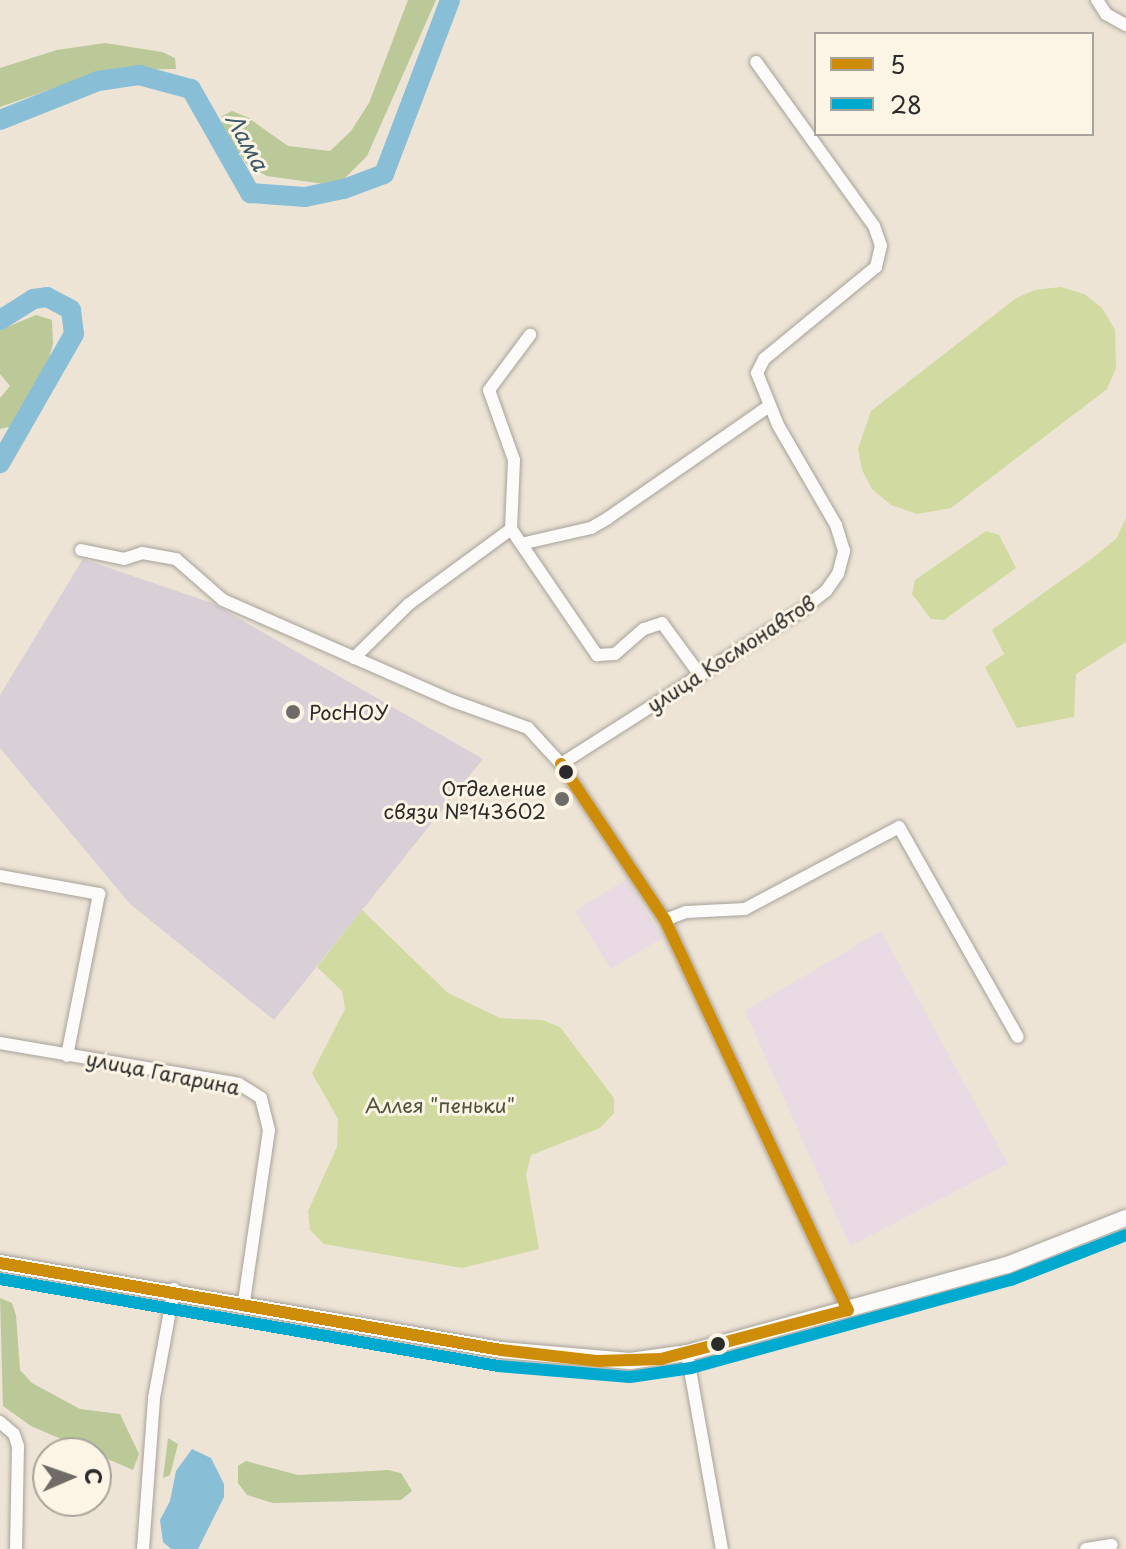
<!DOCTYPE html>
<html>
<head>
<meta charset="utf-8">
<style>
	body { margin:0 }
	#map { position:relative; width:1126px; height:1549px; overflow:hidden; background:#ede4d6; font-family:"Playpen Sans",sans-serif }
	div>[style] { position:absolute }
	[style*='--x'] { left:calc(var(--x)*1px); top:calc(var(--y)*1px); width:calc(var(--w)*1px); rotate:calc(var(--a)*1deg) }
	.built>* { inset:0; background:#e9dae4 }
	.industrial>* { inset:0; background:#d9d0d7 }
	.green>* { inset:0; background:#d0daa1 }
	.forest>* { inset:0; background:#bbc999 }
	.water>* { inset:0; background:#89bed7 }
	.river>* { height:20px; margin:-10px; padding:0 10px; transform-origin:10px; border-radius:10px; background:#89bed7 }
	.roads { filter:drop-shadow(0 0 2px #a7a19a) drop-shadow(0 0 2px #a7a19a) }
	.minor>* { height:12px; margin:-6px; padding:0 6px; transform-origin:6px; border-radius:6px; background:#fcfbf9 }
	.secondary>* { height:16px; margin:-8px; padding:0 8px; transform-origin:8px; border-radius:8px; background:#fcfbf9 }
	.bus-1>* { height:12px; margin:-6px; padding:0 6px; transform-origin:6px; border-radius:6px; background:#ce8d09 }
	.bus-2>* { height:12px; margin:-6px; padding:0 6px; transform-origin:6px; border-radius:6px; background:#00a9ce }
	.dots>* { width:22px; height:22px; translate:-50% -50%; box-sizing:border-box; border:4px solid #fcf5e5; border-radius:50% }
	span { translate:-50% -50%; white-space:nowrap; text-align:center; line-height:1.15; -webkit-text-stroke:6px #fcf5e5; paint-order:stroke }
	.street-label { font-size:20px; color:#2b2b2b }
	.poi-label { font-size:20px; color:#2b2b2b }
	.left { translate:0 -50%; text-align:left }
	.right { translate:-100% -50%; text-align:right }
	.park-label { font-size:20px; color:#4e543e }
	.water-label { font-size:22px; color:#3d5968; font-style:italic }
	.legend { position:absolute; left:814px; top:32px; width:280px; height:104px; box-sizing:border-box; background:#fcf5e5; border:2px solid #a8a49b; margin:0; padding:10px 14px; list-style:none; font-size:24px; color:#2b2b2b }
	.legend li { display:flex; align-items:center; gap:16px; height:40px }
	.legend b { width:40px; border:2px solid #a8a49b }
	.north { position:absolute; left:32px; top:1437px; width:80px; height:80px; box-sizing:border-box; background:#fcf5e5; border:2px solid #a8a49b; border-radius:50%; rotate:88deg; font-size:22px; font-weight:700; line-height:32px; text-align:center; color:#2b2b2b }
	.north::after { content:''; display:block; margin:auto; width:28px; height:36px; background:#6f6c67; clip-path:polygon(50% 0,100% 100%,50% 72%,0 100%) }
</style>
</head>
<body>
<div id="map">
	<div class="built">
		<i style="clip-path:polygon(627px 879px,662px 938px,611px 969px,575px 911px)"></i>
		<i style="clip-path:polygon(881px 931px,1008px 1164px,850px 1246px,745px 1011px)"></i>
	</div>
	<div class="industrial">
		<i style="clip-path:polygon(83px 559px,212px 603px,483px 759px,274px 1020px,130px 904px,0 748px,0 695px)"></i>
	</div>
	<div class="green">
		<i style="clip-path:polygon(1061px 287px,1084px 294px,1102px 308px,1115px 330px,1116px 368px,1107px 389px,951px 508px,917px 514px,891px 505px,872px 489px,862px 470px,858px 449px,871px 411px,1015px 299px,1034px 290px)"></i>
		<i style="clip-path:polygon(1126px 518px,1126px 642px,1076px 674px,1074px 717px,1017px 728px,985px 667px,1004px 654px,992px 630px,1094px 557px,1116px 539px)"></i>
		<i style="clip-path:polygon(986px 531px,999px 535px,1016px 568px,944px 620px,931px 619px,912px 594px,915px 580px)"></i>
		<i style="clip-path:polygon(362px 910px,448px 993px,500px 1018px,542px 1020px,560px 1027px,614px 1098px,614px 1113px,600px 1128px,531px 1155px,526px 1175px,539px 1249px,462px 1268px,324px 1244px,310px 1230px,308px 1211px,337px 1147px,338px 1119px,312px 1073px,345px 1009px,342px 991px,317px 967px)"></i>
	</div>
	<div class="forest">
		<i style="clip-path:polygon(408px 0,436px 0,367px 156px,343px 180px,324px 184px,267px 176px,248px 166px,222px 130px,222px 116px,232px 111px,247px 117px,288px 146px,330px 151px,351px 131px,369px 103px)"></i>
		<i style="clip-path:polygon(105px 43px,162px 52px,175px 58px,176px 69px,106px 70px,0 107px,0 68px,57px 50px)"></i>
		<i style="clip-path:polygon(36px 315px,52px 320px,53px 344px,44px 376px,13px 426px,0 429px,0 398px,10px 386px,0 374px,0 330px)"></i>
		<i style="clip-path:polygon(0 1298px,12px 1303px,16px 1315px,20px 1370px,32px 1383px,80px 1409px,120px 1414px,139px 1454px,133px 1470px,31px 1426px,3px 1406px)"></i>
		<i style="clip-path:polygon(168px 1438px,178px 1444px,170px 1475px,163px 1478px)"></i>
		<i style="clip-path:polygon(246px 1461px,298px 1475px,388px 1470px,401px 1473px,412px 1491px,401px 1500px,273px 1503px,247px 1495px,238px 1483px,238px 1466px)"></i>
	</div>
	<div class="water">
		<i style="clip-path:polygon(192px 1449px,211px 1458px,224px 1484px,224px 1497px,198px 1549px,171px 1549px,163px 1542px,160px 1520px,170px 1501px,176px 1471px)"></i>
	</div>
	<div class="river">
		<i style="--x:0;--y:120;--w:105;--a:-21.7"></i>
		<i style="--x:98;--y:81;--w:41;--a:-8.3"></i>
		<i style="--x:139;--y:75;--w:54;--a:15.1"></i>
		<i style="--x:191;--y:89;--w:120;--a:60.4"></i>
		<i style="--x:250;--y:193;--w:55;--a:4.2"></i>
		<i style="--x:305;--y:197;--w:40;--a:-12"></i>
		<i style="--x:344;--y:189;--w:43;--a:-20.6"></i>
		<i style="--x:384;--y:174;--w:186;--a:-69.2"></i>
		<i style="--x:0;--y:320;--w:39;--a:-32"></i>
		<i style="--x:33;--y:299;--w:14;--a:-8"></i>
		<i style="--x:47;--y:297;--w:27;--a:28"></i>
		<i style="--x:71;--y:310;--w:24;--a:83"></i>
		<i style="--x:74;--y:334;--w:149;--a:119.8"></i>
	</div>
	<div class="roads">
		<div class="minor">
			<i style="--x:1097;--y:0;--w:17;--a:57"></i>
			<i style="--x:1106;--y:14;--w:23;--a:29"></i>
			<i style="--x:511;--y:529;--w:153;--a:55.7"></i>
			<i style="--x:597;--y:655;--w:18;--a:-3"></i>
			<i style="--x:615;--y:654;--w:38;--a:-41"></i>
			<i style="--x:644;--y:629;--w:19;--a:-18"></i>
			<i style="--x:662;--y:623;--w:64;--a:53.8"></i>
			<i style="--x:525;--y:543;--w:68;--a:-12.8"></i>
			<i style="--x:591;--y:528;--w:20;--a:-30"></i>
			<i style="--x:608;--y:518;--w:196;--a:-34.8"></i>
			<i style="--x:81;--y:550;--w:44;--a:11.8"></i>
			<i style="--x:124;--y:559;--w:19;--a:-18"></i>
			<i style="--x:142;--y:553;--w:35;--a:10"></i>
			<i style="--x:176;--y:559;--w:62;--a:41.1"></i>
			<i style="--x:223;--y:600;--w:251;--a:23.7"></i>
			<i style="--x:453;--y:701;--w:80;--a:19.8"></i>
			<i style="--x:528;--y:728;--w:49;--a:47.5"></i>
			<i style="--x:561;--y:764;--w:187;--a:56.3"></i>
			<i style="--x:665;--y:920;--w:431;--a:64.9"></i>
			<i style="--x:354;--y:658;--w:77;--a:-44.5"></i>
			<i style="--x:409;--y:604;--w:127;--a:-36.3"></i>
			<i style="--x:511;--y:529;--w:69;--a:-87.5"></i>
			<i style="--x:514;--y:460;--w:74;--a:-109.7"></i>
			<i style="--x:489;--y:390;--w:69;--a:-53.3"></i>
			<i style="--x:561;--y:764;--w:282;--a:-32.6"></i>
			<i style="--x:799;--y:612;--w:34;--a:-38"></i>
			<i style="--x:826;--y:591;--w:21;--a:-55"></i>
			<i style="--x:838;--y:574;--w:24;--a:-75"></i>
			<i style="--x:844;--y:551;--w:27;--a:-107"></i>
			<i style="--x:836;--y:525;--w:116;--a:-120.1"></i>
			<i style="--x:778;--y:425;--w:56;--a:-112"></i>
			<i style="--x:757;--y:373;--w:16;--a:-63"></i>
			<i style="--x:764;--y:359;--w:145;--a:-39.4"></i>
			<i style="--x:876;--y:267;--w:22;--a:-77"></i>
			<i style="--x:881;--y:246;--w:21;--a:-109"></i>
			<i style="--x:874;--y:226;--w:202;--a:-125.7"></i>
			<i style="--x:0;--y:876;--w:101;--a:10.3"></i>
			<i style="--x:99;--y:894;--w:165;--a:101.2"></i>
			<i style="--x:665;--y:920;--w:22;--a:-21"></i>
			<i style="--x:686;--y:912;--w:59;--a:-2.9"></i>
			<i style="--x:745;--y:909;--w:174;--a:-28"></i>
			<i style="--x:899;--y:827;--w:241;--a:60.5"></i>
			<i style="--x:0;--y:1043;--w:242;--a:9.7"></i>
			<i style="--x:239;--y:1084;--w:26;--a:32"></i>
			<i style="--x:261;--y:1098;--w:33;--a:76"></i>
			<i style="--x:269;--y:1130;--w:174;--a:98.3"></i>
			<i style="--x:687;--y:1353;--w:199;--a:79.9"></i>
			<i style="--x:0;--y:1422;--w:18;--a:41"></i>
			<i style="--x:14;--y:1434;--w:13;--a:72"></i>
			<i style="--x:18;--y:1446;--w:103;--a:91.1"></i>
			<i style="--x:143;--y:1549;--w:151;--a:-85.8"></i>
			<i style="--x:154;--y:1398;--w:111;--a:-79.6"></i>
			<i style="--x:1086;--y:1549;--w:26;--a:-9"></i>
		</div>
		<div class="secondary">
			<i style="--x:0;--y:1263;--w:508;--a:9.85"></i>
			<i style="--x:501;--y:1350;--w:129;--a:4.9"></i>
			<i style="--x:630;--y:1361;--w:58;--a:-8"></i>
			<i style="--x:687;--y:1353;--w:332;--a:-15.4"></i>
			<i style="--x:1007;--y:1265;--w:128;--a:-21.6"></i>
		</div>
	</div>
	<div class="bus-1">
		<i style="--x:561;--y:764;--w:187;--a:56.3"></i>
		<i style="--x:665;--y:920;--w:431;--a:64.9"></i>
		<i style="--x:0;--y:1263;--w:508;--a:9.85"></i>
		<i style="--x:501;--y:1350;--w:98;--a:6.5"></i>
		<i style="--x:598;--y:1361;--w:63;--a:-1.8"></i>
		<i style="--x:661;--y:1359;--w:193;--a:-14.7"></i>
	</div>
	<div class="bus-2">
		<i style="--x:0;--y:1279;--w:506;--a:9.91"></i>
		<i style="--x:498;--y:1366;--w:132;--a:4.8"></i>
		<i style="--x:630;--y:1377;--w:62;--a:-8.4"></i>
		<i style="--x:691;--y:1368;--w:332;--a:-15.4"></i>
		<i style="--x:1011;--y:1280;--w:123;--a:-21.4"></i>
	</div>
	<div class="dots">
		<i style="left:293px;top:712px;background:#6f6c67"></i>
		<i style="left:566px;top:772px;background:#2b2b2b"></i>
		<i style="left:562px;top:799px;background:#6f6c67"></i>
		<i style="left:718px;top:1344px;background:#2b2b2b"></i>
	</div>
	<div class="street-label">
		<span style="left:731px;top:654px;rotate:-33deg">улица Космонавтов</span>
		<span style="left:163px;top:1073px;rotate:11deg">улица Гагарина</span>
	</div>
	<div class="poi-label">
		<span class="left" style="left:309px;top:712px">РосНОУ</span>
		<span class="right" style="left:546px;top:800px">Отделение<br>связи №143602</span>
	</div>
	<div class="park-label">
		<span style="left:440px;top:1105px">Аллея "пеньки"</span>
	</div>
	<div class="water-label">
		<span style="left:248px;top:141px;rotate:61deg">Лама</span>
	</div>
	<ul class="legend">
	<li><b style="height:10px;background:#ce8d09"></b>5</li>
	<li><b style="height:10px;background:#00a9ce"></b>28</li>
	</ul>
	<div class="north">С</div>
</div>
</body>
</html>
